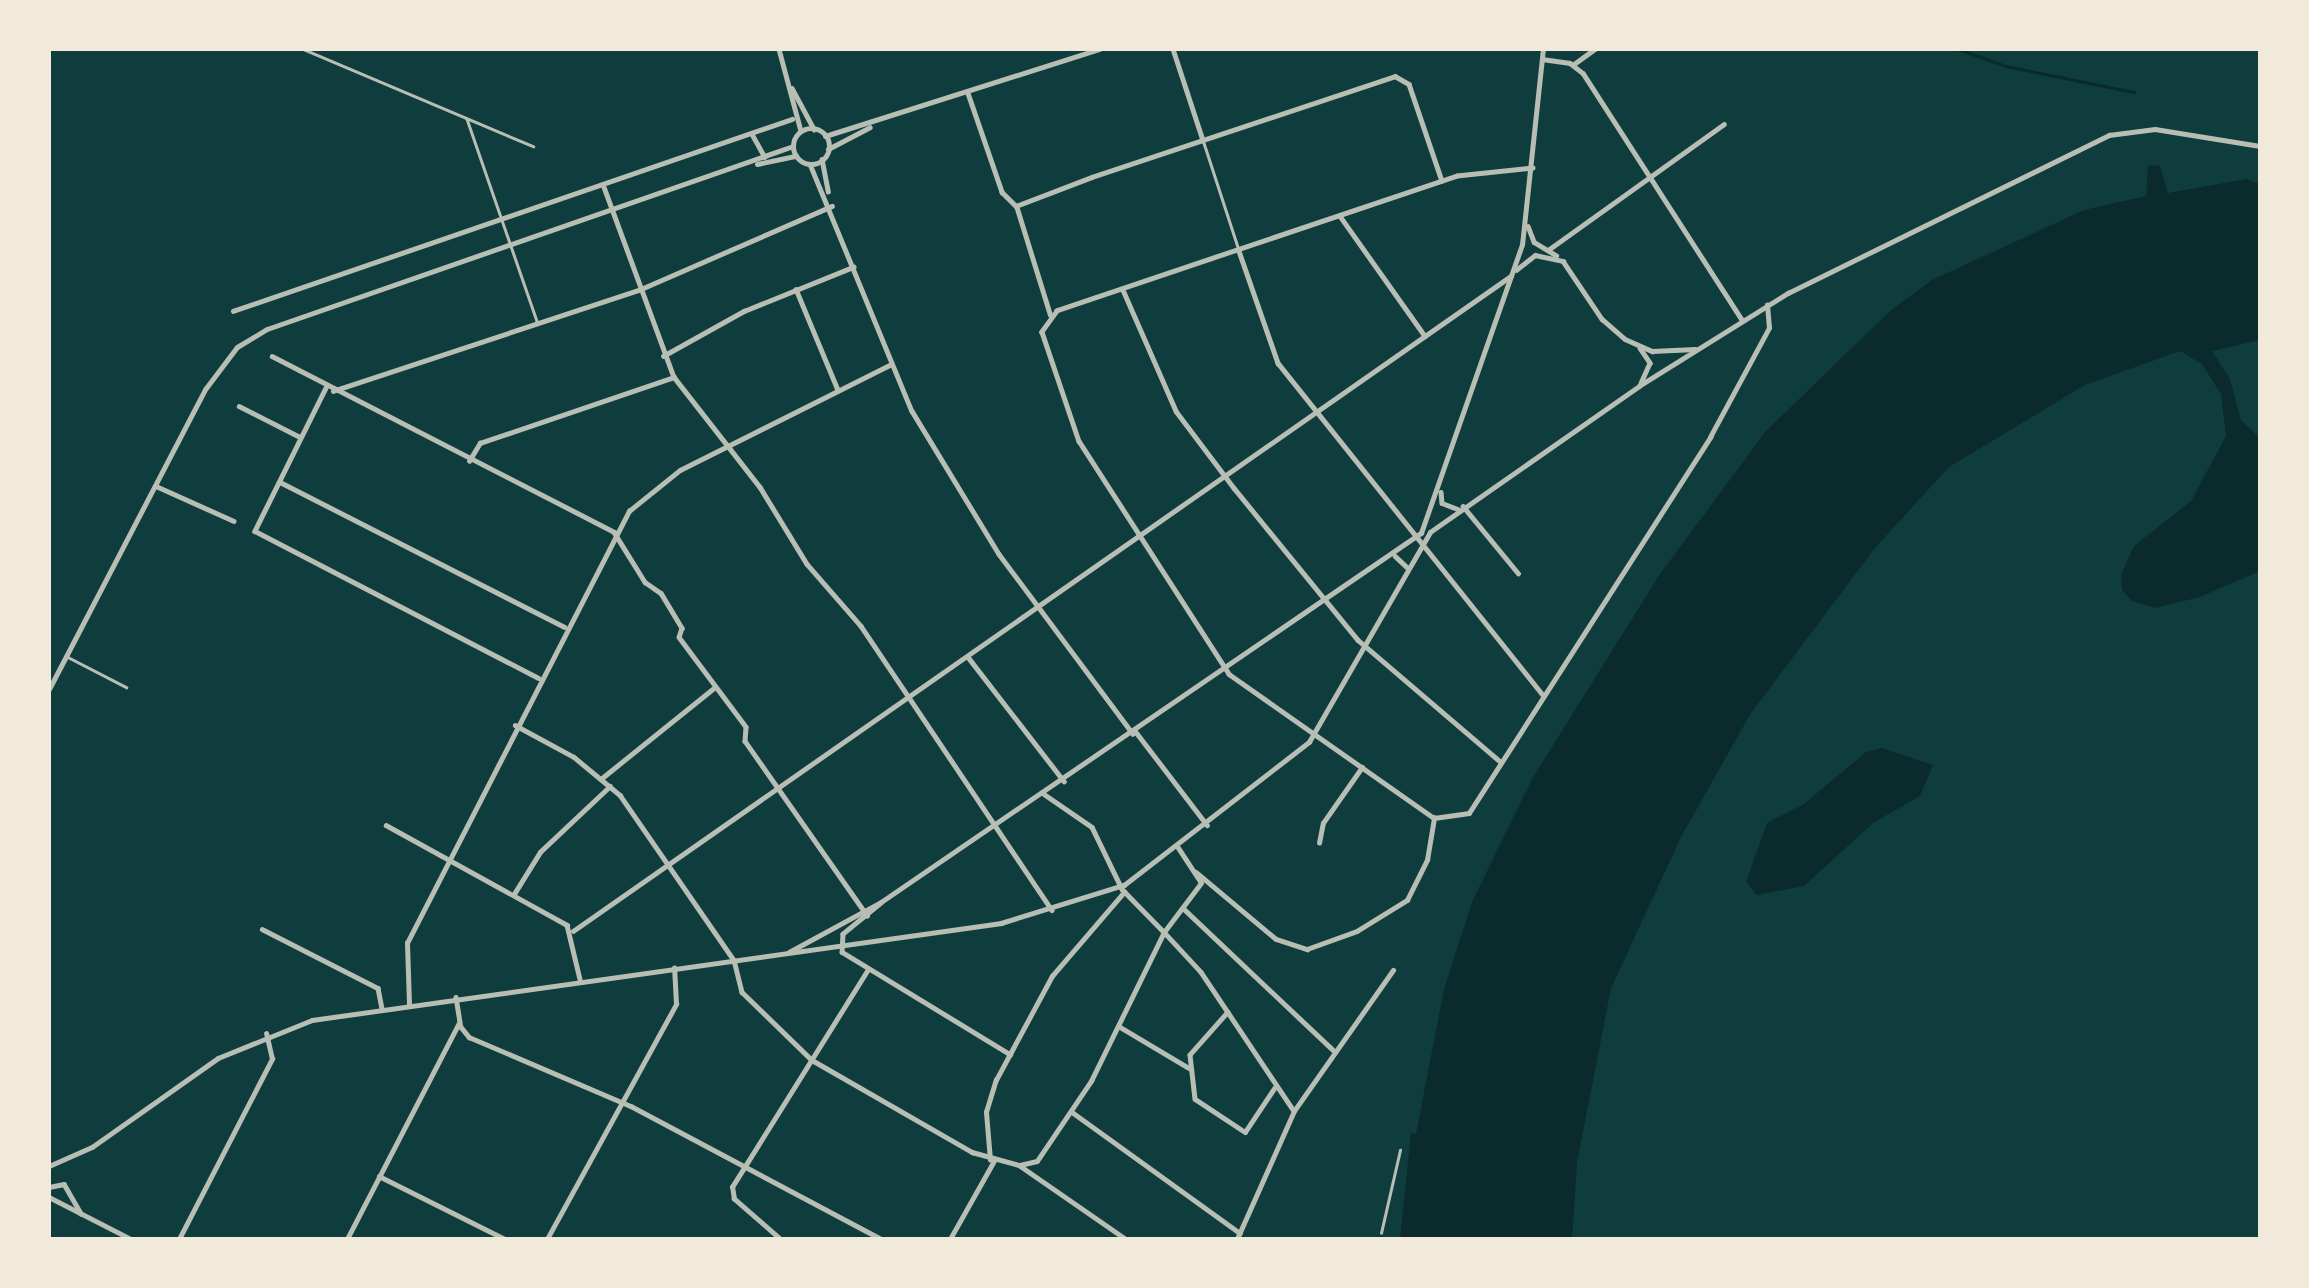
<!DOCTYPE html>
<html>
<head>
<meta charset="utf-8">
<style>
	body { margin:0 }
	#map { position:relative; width:2309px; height:1288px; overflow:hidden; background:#0f3d3e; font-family:Raleway,sans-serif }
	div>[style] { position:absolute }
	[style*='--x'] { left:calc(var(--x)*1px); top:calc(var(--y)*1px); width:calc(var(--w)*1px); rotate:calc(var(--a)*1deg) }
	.water>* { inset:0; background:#0a2a2b }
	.stream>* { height:2.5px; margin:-1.25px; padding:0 1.25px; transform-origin:1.25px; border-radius:1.25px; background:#0a2a2b }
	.service>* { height:2.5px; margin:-1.25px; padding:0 1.25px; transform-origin:1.25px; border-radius:1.25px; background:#b8beb3 }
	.minor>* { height:4.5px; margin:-2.25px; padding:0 2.25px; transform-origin:2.25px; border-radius:2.25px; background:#b8beb3 }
	.tertiary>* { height:5px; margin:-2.5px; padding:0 2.5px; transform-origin:2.5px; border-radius:2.5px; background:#b8beb3 }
	.tertiary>.ring { margin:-2.5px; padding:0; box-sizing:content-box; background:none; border:5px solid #b8beb3; border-radius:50% }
	span { translate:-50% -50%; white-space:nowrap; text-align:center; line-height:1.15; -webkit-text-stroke:6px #f1e9da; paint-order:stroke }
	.frame { position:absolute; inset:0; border:51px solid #f1e9da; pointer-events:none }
</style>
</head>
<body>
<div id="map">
	<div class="water">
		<i style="clip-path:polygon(2148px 165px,2160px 166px,2168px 193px,2247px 179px,2260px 184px,2260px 340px,2212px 351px,2230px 379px,2241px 420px,2260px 438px,2260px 571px,2200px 597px,2155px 608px,2132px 601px,2122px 590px,2121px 575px,2134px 546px,2191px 501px,2226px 436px,2221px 394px,2202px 364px,2180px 351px,2085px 385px,1949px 467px,1875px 548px,1751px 713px,1682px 835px,1611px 988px,1577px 1163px,1572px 1239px,1400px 1239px,1411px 1133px,1416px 1134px,1444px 989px,1472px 902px,1532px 779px,1660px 574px,1766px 431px,1890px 311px,1932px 280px,2084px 210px,2146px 196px)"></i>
		<i style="clip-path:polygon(1882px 748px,1933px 765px,1920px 796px,1873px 823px,1804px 886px,1757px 895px,1746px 882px,1767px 823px,1804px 804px,1866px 752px)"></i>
	</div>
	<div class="stream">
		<i style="--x:1958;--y:49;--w:51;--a:19.5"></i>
		<i style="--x:2006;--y:66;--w:131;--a:11.5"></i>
	</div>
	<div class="service">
		<i style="--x:303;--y:49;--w:250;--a:22.9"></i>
		<i style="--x:467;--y:119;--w:217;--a:70.9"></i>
		<i style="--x:1203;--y:140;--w:116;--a:71.9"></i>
		<i style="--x:66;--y:656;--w:68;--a:27.3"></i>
		<i style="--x:1381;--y:1233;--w:85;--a:-77.1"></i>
	</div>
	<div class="minor">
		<i style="--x:779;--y:49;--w:85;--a:75"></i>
		<i style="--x:1173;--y:49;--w:96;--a:71.8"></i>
		<i style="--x:1542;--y:59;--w:28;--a:8"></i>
		<i style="--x:1570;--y:63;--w:16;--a:38"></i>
		<i style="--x:1583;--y:73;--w:294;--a:57.2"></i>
		<i style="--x:1574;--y:64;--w:26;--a:-36"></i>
		<i style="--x:792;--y:88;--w:47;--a:61.8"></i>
		<i style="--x:968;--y:93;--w:105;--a:71"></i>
		<i style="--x:1002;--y:192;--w:20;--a:45"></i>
		<i style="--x:752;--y:134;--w:26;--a:61"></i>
		<i style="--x:822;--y:159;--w:33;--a:79"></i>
		<i style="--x:810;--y:164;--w:267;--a:67.6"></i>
		<i style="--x:912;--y:411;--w:167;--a:58.7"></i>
		<i style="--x:999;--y:554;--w:224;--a:53.3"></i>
		<i style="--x:1533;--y:168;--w:76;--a:174"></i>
		<i style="--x:1457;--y:176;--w:422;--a:161.4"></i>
		<i style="--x:1057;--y:311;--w:26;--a:126"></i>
		<i style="--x:1042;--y:332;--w:115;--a:71.3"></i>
		<i style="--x:1079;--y:441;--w:277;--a:57.2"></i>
		<i style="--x:1229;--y:674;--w:251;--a:35.1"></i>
		<i style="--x:1434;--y:818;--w:35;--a:-8"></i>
		<i style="--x:1469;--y:813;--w:447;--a:-57.3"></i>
		<i style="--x:1710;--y:437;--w:124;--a:-61.6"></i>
		<i style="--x:1769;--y:328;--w:23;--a:-95"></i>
		<i style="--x:604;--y:187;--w:202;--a:69.8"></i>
		<i style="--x:674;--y:377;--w:140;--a:52"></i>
		<i style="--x:760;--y:487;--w:90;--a:58.6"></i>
		<i style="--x:807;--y:564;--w:82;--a:48.9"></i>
		<i style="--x:861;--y:626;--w:342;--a:56.1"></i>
		<i style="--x:1340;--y:216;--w:147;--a:54.7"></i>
		<i style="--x:1528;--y:226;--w:17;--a:69"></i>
		<i style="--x:1534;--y:242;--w:26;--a:31"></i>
		<i style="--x:1548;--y:250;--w:216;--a:-35.6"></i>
		<i style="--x:1239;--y:251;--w:119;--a:70.8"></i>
		<i style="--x:1278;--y:363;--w:426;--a:51.4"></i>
		<i style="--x:1563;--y:261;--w:70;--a:56.1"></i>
		<i style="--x:1602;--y:319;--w:30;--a:41"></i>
		<i style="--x:1625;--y:339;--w:30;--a:24"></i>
		<i style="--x:1652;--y:351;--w:43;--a:-2.7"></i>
		<i style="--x:1516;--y:270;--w:24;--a:-38"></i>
		<i style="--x:1535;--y:255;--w:29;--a:12"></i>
		<i style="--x:796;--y:289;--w:109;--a:67.4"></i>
		<i style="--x:1123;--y:290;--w:132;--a:66.3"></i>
		<i style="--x:1176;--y:411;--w:96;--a:53"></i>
		<i style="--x:1234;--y:488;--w:196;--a:50.8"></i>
		<i style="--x:1358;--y:640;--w:188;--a:40.5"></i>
		<i style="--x:233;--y:311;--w:591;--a:-18.96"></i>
		<i style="--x:1050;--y:315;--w:114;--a:-107.3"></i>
		<i style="--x:1016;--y:206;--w:81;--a:-20.9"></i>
		<i style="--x:1092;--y:177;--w:319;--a:-18.4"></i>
		<i style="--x:1395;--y:76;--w:16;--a:30"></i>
		<i style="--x:1409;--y:84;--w:102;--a:71.2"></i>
		<i style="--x:1640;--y:348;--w:18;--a:56"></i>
		<i style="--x:1650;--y:363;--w:22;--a:114"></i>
		<i style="--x:272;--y:356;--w:385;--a:27.2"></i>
		<i style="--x:614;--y:532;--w:59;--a:58.2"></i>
		<i style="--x:645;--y:582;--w:19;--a:35"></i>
		<i style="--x:661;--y:593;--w:41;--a:59"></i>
		<i style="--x:682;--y:628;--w:9;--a:108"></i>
		<i style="--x:679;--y:637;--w:112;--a:53.3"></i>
		<i style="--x:746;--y:727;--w:14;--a:94"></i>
		<i style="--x:745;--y:741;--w:213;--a:55"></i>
		<i style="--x:663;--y:356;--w:93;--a:-29.1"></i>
		<i style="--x:744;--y:311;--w:118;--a:-22"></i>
		<i style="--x:326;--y:388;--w:160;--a:116.4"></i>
		<i style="--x:255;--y:531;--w:319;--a:27.4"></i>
		<i style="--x:333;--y:391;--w:324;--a:-18.3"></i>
		<i style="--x:641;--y:289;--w:208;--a:-23.5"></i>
		<i style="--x:239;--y:406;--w:68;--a:26.9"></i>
		<i style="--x:469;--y:461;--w:21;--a:-59"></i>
		<i style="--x:480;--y:443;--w:205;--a:-18.8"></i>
		<i style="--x:280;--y:482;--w:319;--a:27"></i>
		<i style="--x:156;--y:486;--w:85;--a:24.2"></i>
		<i style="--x:1441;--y:492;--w:11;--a:85"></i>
		<i style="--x:1442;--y:503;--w:17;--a:21"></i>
		<i style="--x:1463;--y:506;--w:87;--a:50.6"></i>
		<i style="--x:1395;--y:556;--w:16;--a:43"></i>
		<i style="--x:968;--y:657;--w:157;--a:52.3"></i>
		<i style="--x:515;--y:725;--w:67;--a:28.5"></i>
		<i style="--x:574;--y:757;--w:60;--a:39.6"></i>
		<i style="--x:620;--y:795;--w:201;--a:55.4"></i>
		<i style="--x:734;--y:960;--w:33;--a:76"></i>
		<i style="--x:742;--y:992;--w:98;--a:44.2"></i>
		<i style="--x:812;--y:1060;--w:185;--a:29.9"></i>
		<i style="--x:972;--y:1152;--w:49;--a:15.5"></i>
		<i style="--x:1019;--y:1165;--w:130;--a:34.7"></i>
		<i style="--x:1136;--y:732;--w:117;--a:52.6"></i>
		<i style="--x:602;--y:778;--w:145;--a:-38.8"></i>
		<i style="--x:1044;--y:794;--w:58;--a:34.5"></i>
		<i style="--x:1092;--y:827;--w:69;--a:64.2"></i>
		<i style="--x:1122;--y:889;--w:60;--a:45.7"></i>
		<i style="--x:1164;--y:932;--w:61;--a:-52.9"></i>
		<i style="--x:1201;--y:883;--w:42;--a:-123.3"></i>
		<i style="--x:386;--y:825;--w:207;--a:28.9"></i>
		<i style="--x:567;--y:925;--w:56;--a:76.5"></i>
		<i style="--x:1319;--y:843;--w:20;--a:-79"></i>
		<i style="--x:1323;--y:823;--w:68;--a:-55.1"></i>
		<i style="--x:1196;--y:872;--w:104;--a:39.9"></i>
		<i style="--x:1276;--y:939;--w:33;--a:18"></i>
		<i style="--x:1307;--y:949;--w:53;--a:-19.8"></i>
		<i style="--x:1357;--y:931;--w:59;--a:-31.8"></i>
		<i style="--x:1407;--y:900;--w:45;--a:-63.4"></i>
		<i style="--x:1427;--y:860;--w:43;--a:-80.5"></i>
		<i style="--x:514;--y:894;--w:49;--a:-58.2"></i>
		<i style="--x:540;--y:852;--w:96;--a:-43.3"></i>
		<i style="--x:881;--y:903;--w:49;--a:140.8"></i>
		<i style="--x:843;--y:934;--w:18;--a:93"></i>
		<i style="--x:842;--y:952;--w:197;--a:31.3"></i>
		<i style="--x:1184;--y:909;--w:208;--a:43.4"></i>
		<i style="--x:262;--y:929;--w:130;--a:27"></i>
		<i style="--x:378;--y:988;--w:20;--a:79"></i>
		<i style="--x:573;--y:931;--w:1144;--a:-34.93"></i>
		<i style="--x:789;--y:952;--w:105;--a:-28.5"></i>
		<i style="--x:881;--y:902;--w:654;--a:-34.35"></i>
		<i style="--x:1421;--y:533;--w:305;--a:-70.7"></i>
		<i style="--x:1522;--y:245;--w:197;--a:-83.9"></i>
		<i style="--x:456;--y:997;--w:30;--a:81"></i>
		<i style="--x:461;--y:1027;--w:13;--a:51"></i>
		<i style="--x:469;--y:1037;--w:176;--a:23.1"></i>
		<i style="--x:631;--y:1106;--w:283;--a:28"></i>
		<i style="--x:409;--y:1004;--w:61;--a:-91.9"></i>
		<i style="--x:407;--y:943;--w:486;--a:-62.8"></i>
		<i style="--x:629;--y:511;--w:65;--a:-38.8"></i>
		<i style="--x:680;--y:470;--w:235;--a:-26.6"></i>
		<i style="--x:1228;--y:1012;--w:57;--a:131.5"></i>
		<i style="--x:1190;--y:1055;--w:44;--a:83.5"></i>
		<i style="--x:1195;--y:1099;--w:60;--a:33.4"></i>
		<i style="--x:1245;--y:1132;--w:54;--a:-56.3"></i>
		<i style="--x:1120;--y:1027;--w:80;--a:30.7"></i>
		<i style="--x:1072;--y:1112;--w:207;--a:35.8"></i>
		<i style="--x:990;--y:1160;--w:48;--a:-94.8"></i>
		<i style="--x:986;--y:1112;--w:34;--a:-73"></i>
		<i style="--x:996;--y:1080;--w:118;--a:-61.7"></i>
		<i style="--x:1052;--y:976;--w:111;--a:-49.4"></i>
		<i style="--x:1020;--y:1165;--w:17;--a:-13"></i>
		<i style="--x:1037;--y:1161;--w:97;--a:-56"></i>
		<i style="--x:1091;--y:1081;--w:166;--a:-63.9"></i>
		<i style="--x:1164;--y:932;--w:54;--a:47.2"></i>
		<i style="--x:1201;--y:972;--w:167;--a:56.2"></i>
		<i style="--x:49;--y:1166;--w:47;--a:-23.8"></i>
		<i style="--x:92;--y:1147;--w:154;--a:-35.2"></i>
		<i style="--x:218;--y:1058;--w:101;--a:-22"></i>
		<i style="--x:312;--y:1020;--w:696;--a:-8.01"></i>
		<i style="--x:1001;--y:923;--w:129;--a:-17.2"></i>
		<i style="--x:1124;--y:885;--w:234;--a:-37.7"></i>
		<i style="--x:1309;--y:742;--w:242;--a:-60"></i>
		<i style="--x:1430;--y:532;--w:255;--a:-34.9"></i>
		<i style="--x:1639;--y:386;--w:176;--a:-32"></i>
		<i style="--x:1788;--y:293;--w:358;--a:-26.2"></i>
		<i style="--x:2109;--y:135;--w:46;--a:-7.4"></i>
		<i style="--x:2155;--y:129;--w:106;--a:9.2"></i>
		<i style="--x:379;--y:1176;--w:141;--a:26.6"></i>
		<i style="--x:49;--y:1187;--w:15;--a:-11"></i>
		<i style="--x:64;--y:1184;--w:34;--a:60"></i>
		<i style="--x:49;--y:1197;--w:92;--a:27.1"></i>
		<i style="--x:179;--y:1239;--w:203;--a:-62.7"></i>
		<i style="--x:272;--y:1059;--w:26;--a:-103"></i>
		<i style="--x:347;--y:1239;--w:243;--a:-62.6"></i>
		<i style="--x:547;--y:1239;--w:268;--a:-61.2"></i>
		<i style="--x:676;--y:1004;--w:36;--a:-93"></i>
		<i style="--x:780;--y:1239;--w:61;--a:-139"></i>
		<i style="--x:734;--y:1199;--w:12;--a:-99"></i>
		<i style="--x:732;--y:1187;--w:257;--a:-58"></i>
		<i style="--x:950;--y:1239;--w:90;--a:-60.6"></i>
		<i style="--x:1237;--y:1239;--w:140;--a:-66"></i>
		<i style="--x:1294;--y:1111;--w:172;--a:-54.9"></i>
	</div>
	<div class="tertiary">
		<i class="ring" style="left:793px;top:128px;width:31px;height:31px"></i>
		<i style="--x:825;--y:136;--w:288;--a:-17.6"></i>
		<i style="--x:828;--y:149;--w:47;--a:-27.6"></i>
		<i style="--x:757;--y:164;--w:40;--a:-12"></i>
		<i style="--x:49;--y:689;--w:339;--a:-62.5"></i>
		<i style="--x:206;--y:388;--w:51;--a:-52.9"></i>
		<i style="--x:237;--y:347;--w:35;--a:-31"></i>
		<i style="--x:267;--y:329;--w:557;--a:-19.18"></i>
	</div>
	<div class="frame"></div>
</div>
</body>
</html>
